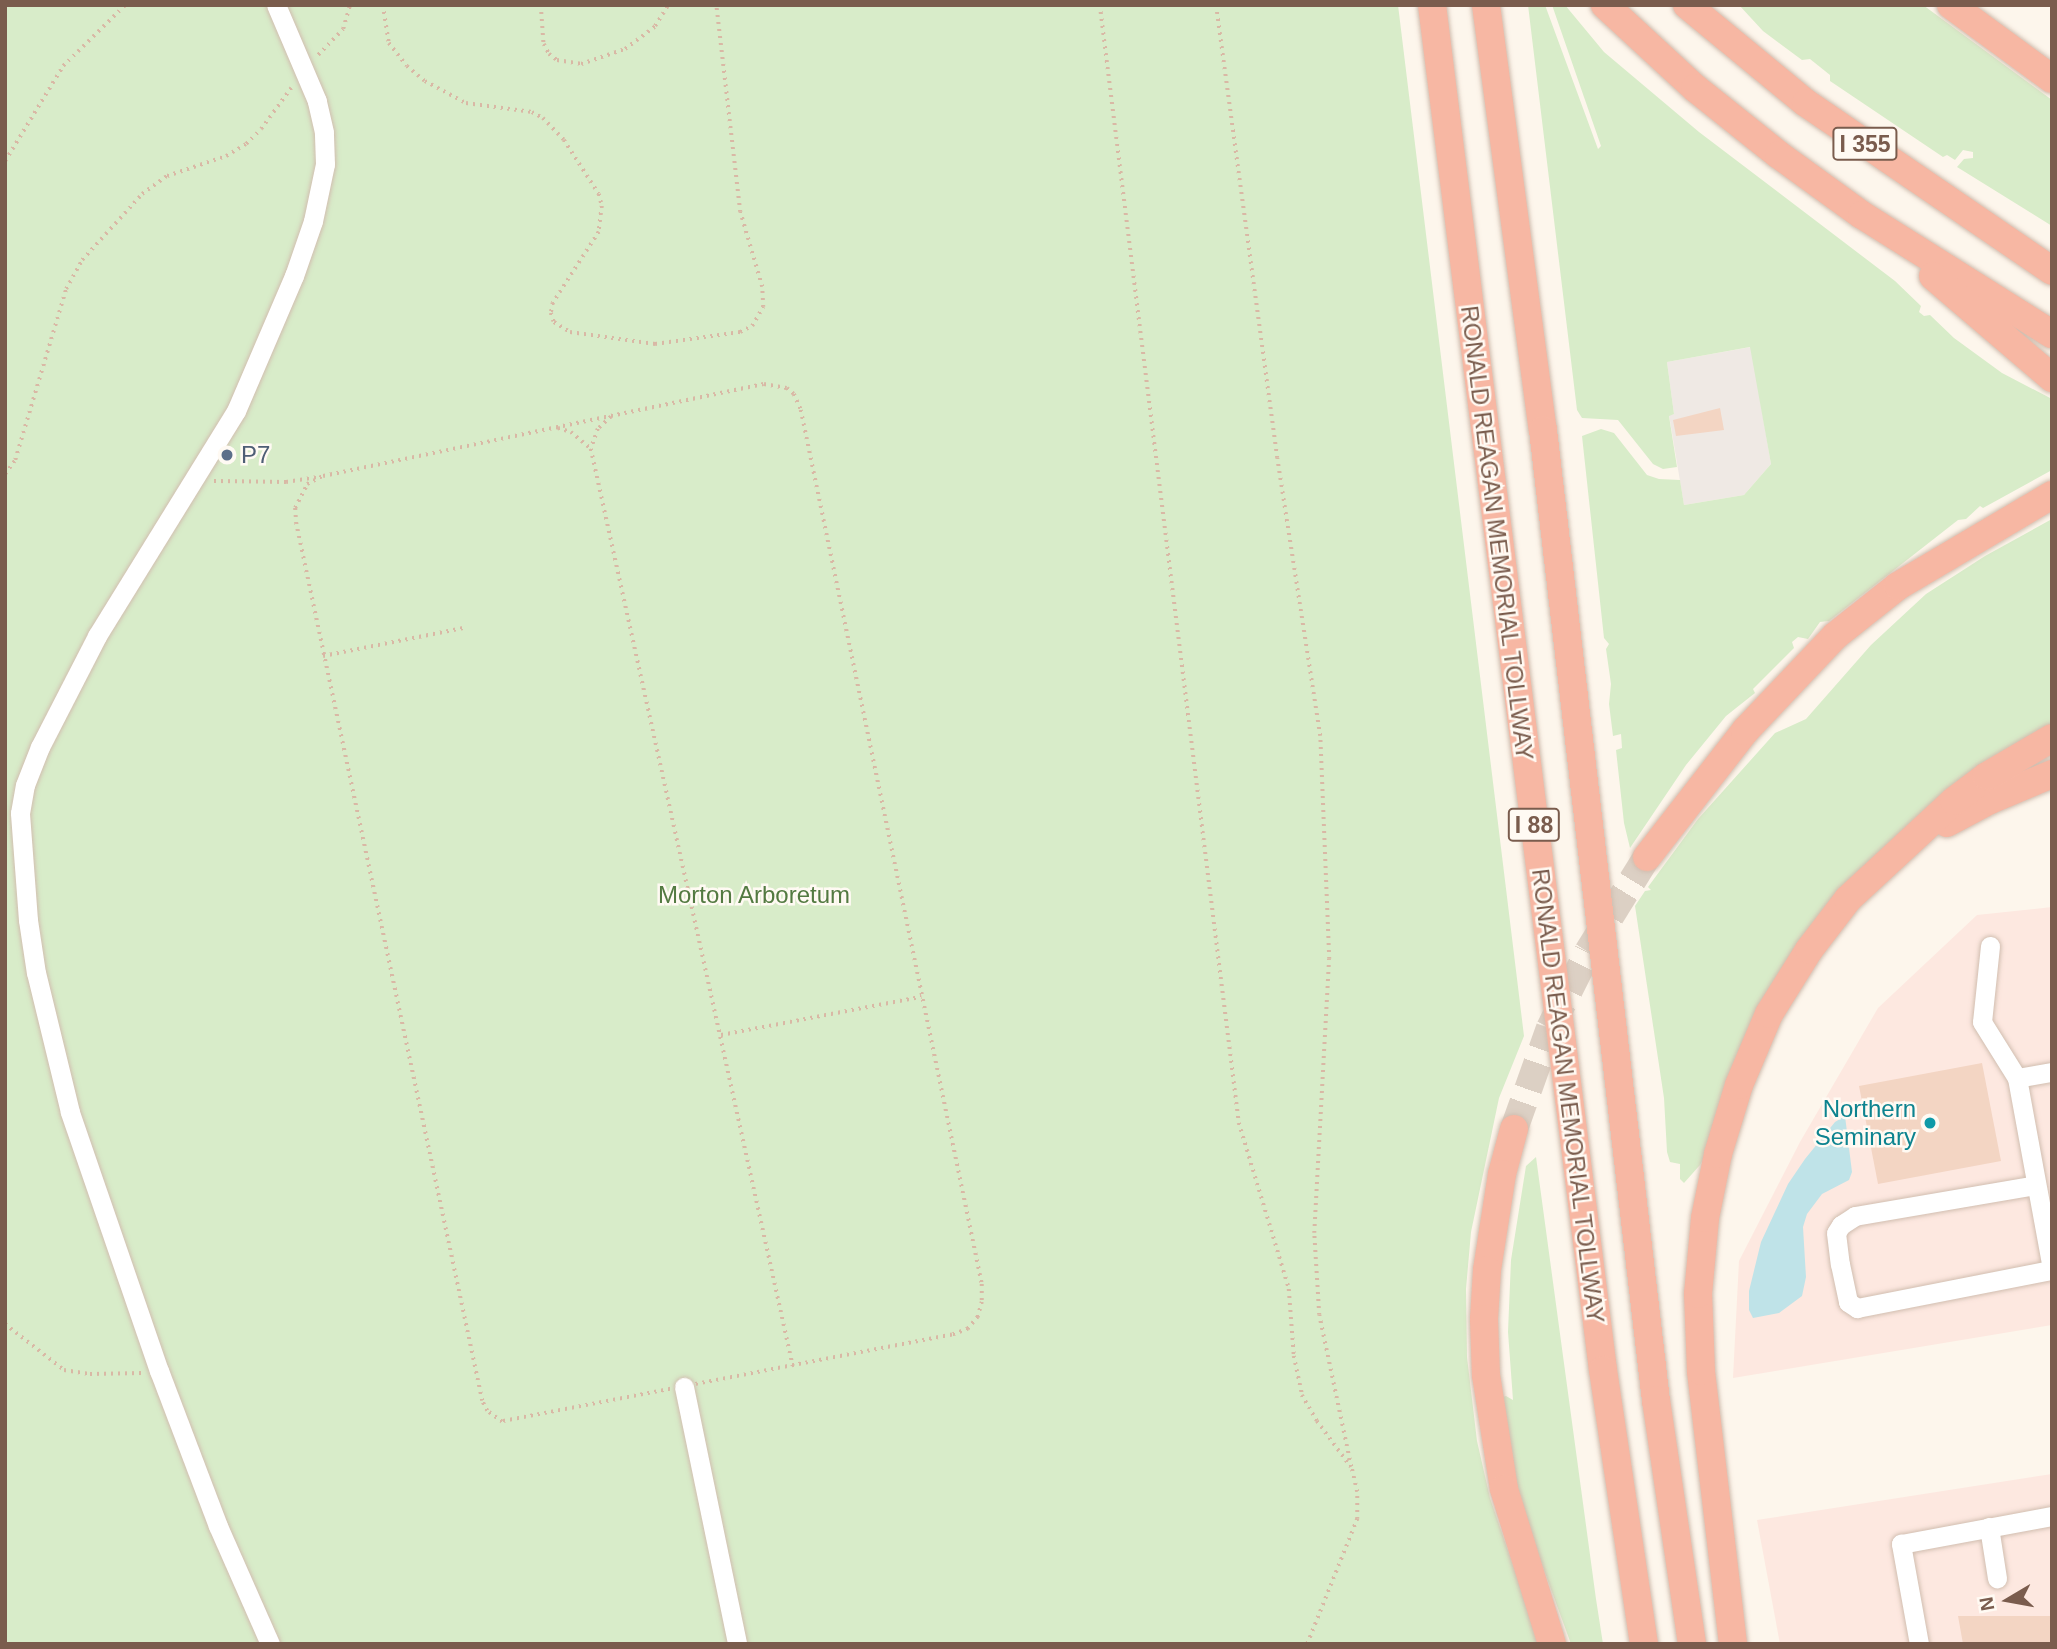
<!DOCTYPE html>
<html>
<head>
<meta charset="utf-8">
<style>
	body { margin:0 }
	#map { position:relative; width:2057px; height:1649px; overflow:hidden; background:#fdf6ec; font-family:Arial,sans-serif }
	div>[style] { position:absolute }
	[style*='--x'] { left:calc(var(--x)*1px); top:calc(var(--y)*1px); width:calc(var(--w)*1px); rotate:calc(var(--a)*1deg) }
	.commercial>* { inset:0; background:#fde8e0 }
	.industrial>* { inset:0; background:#efe9e4 }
	.green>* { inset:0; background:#d8ecc9 }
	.water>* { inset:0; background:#bfe3e8 }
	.building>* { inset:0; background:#f3d5c3 }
	.highway-tunnel>* { height:28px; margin-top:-14px; transform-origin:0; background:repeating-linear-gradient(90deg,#dcd0c4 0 28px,transparent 0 42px) }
	.path>* { height:3.5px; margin-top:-1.75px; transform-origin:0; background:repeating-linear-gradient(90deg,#d9b8a5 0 2px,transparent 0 7px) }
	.roads { filter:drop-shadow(0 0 2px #d1beb0) drop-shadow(0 0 2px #d1beb0) }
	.minor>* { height:19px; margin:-9.5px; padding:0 9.5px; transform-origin:9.5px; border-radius:9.5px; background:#fff }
	.highway>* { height:28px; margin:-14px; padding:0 14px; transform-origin:14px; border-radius:14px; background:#f7b7a3 }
	.dots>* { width:19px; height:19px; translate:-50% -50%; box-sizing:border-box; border:4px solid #fffaf3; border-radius:50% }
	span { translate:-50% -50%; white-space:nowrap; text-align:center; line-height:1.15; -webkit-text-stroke:5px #fffaf3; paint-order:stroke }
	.shield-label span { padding:2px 5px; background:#fffaf3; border:2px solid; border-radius:5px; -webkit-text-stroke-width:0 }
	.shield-label { font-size:23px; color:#7a5c4d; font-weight:700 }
	.service-label { font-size:24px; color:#4e5e75 }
	.left { translate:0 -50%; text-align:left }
	.street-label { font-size:24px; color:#7a5c4d }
	.park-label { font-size:24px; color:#537a41 }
	.culture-label { font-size:24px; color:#0d838f }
	.right { translate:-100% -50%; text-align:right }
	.frame { position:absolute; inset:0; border:7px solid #7a5c4d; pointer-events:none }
	.north { position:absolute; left:1973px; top:1565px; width:70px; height:70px; -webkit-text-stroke:5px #fffaf3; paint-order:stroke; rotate:260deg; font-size:19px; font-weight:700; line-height:28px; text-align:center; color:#7a5c4d }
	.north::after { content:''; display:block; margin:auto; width:24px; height:32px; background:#7a5c4d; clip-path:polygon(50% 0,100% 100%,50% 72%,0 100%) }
</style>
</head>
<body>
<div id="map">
	<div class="commercial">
		<i style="clip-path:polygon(2052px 907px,2052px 1325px,1733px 1378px,1739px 1261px,1800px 1142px,1878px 1008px,1977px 915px)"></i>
		<i style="clip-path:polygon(2052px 1474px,2052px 1644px,1780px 1644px,1757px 1520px)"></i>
	</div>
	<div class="industrial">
		<i style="clip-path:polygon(1751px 347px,1771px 464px,1744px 495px,1684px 505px,1669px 415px,1674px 414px,1667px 362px)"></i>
	</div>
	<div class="green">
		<i style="clip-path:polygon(5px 5px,1398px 5px,1524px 1036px,1499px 1098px,1471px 1232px,1466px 1289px,1467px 1357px,1477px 1441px,1490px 1498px,1540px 1644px,5px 1644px)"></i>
		<i style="clip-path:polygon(1528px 5px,1545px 5px,1598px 149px,1601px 146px,1552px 5px,1565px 5px,1604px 52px,1699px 132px,1895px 281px,1921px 306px,1919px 312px,1924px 316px,1930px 315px,1954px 338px,2002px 373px,2052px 399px,2052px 470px,1983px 508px,1980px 506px,1966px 519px,1958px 520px,1829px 621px,1820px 622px,1808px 639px,1798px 637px,1792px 642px,1794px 648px,1753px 689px,1755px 693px,1726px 716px,1686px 765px,1630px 848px,1624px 823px,1616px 750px,1622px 748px,1621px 734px,1613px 736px,1609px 704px,1611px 684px,1606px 649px,1609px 644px,1604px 638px,1582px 436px,1601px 429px,1614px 433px,1647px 475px,1659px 479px,1680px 480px,1684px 505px,1744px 495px,1771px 464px,1750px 347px,1667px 362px,1674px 414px,1669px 416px,1677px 467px,1663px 469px,1653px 464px,1618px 420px,1582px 418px,1577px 410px)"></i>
		<i style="clip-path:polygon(1739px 5px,1923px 5px,2052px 100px,2052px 226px,1957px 167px,1964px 159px,1973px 158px,1973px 152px,1963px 150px,1955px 160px,1947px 155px,1943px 157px,1830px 81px,1830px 75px,1810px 59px,1802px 60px,1763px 31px)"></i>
		<i style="clip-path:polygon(2052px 519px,2052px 730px,1866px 868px,1700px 1165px,1684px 1183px,1680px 1179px,1680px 1164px,1670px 1162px,1667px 1152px,1664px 1098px,1635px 906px,1645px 891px,1651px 890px,1648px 887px,1698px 819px,1775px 733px,1806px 719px,1871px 645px,1926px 594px,1985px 556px)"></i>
		<i style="clip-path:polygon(1536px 1157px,1596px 1599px,1603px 1644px,1571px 1644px,1514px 1488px,1496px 1399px,1506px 1396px,1513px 1400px,1508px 1332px,1511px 1260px,1526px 1166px)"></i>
	</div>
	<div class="water">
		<i style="clip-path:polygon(1845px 1116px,1852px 1172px,1849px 1180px,1822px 1194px,1807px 1214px,1803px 1227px,1806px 1277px,1802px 1296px,1779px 1313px,1753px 1318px,1749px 1310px,1749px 1291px,1761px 1242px,1788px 1184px,1805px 1159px,1835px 1122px)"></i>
	</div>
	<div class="building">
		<i style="clip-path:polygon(1720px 408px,1724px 430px,1676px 436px,1673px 420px)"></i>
		<i style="clip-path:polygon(1982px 1063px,2001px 1161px,1878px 1184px,1859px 1086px)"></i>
		<i style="clip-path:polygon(1958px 1616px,2052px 1616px,2052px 1644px,1963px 1644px)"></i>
	</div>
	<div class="highway-tunnel">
		<i style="--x:1514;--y:1129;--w:107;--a:-70.4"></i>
		<i style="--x:1550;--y:1028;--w:85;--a:-63.4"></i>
		<i style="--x:1588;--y:952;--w:112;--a:-58.2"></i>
	</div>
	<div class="path">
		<i style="--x:383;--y:5;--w:38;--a:81"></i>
		<i style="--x:389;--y:43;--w:29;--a:52"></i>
		<i style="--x:407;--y:66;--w:23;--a:40"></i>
		<i style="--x:425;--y:81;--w:47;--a:28.2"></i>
		<i style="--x:466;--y:103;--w:67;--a:7.8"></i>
		<i style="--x:532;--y:112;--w:13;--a:29"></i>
		<i style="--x:543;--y:118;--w:30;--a:46"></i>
		<i style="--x:564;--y:140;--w:64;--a:57.1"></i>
		<i style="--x:599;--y:194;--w:12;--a:76"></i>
		<i style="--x:602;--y:206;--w:26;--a:97"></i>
		<i style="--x:599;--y:232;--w:85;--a:122.9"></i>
		<i style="--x:553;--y:303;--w:10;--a:101"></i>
		<i style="--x:551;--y:313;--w:9;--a:72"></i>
		<i style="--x:554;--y:322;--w:19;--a:32"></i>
		<i style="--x:570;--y:332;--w:86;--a:8"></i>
		<i style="--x:655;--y:344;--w:86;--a:-8"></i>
		<i style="--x:740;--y:332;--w:13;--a:-27"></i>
		<i style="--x:752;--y:326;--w:22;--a:-60"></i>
		<i style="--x:763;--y:307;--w:20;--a:-93"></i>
		<i style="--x:762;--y:287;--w:78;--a:-106.3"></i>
		<i style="--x:740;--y:212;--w:208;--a:-96.6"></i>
		<i style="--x:541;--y:5;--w:39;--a:86"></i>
		<i style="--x:544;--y:44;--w:11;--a:63"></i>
		<i style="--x:549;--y:54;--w:10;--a:37"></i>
		<i style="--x:557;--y:60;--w:24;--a:9"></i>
		<i style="--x:581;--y:64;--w:46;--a:-18.8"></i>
		<i style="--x:625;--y:49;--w:38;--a:-37"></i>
		<i style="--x:655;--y:26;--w:25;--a:-58"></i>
		<i style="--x:1100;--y:5;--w:1127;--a:82.91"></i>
		<i style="--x:1239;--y:1123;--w:173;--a:73.2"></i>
		<i style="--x:1289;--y:1289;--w:67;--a:85.7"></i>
		<i style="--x:1294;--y:1356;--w:40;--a:78"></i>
		<i style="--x:1302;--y:1395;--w:30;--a:60"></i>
		<i style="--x:1317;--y:1421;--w:57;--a:53.5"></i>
		<i style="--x:1351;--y:1467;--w:155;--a:-101.9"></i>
		<i style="--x:1319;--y:1315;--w:82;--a:-93.5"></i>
		<i style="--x:1314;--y:1233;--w:274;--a:-86.9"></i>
		<i style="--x:1329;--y:959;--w:223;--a:-92.3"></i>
		<i style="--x:1320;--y:736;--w:281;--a:-98.8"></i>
		<i style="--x:1277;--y:458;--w:457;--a:-97.7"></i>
		<i style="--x:318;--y:55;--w:36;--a:-46"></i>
		<i style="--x:343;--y:29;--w:25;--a:-74"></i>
		<i style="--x:5;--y:161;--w:111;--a:-58.6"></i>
		<i style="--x:63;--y:66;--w:87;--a:-44.5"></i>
		<i style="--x:764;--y:384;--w:23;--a:10"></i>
		<i style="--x:787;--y:388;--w:9;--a:41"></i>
		<i style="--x:794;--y:394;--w:17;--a:66"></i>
		<i style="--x:801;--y:410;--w:893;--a:78.3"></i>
		<i style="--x:982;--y:1284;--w:18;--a:90"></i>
		<i style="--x:982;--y:1302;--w:16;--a:105"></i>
		<i style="--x:978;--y:1317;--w:16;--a:130"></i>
		<i style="--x:968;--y:1329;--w:17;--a:159"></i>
		<i style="--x:952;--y:1335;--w:458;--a:169.1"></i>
		<i style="--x:502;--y:1422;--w:19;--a:-144"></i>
		<i style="--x:487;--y:1411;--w:11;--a:-117"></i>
		<i style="--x:482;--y:1401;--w:897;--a:-101.97"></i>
		<i style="--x:296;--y:524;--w:16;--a:-94"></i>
		<i style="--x:295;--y:508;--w:27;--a:-63"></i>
		<i style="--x:307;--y:484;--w:18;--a:-27"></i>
		<i style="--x:323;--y:476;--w:450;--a:-11.8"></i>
		<i style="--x:611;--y:417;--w:18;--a:137"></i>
		<i style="--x:598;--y:429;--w:21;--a:109"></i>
		<i style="--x:591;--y:449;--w:939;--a:77.58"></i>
		<i style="--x:558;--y:428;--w:14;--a:17"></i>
		<i style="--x:571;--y:432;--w:26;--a:40"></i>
		<i style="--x:5;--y:474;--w:17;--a:-54"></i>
		<i style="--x:15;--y:460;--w:178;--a:-73.4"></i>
		<i style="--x:66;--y:289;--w:33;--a:-61"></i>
		<i style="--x:82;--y:260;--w:89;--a:-47.7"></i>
		<i style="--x:142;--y:194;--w:31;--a:-36"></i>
		<i style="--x:167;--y:176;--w:62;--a:-18.7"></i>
		<i style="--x:226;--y:156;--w:23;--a:-31"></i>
		<i style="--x:246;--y:144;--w:21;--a:-45"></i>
		<i style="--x:261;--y:129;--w:51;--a:-53.8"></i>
		<i style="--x:214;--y:481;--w:72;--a:0.8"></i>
		<i style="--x:286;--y:482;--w:31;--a:-9"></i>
		<i style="--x:323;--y:656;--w:143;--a:-11.3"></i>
		<i style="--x:721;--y:1035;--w:204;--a:-10.8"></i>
		<i style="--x:5;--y:1324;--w:75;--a:37.9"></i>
		<i style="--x:64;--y:1370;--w:26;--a:9"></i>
		<i style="--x:90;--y:1374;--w:53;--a:-1.1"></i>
		<i style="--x:1307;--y:1644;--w:135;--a:-68.2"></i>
		<i style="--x:1357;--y:1519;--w:27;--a:-90"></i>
		<i style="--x:1357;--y:1492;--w:26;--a:-103"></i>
	</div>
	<div class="roads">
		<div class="minor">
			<i style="--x:1990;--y:946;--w:76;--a:96"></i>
			<i style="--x:1982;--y:1022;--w:66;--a:58"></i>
			<i style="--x:2017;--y:1078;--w:194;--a:79.6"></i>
			<i style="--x:2017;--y:1078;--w:36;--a:-10"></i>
			<i style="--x:2036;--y:1185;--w:184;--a:170.3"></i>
			<i style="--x:1855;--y:1216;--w:17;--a:147"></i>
			<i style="--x:1841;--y:1225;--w:9;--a:122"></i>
			<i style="--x:1836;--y:1233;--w:31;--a:83"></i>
			<i style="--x:1840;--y:1264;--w:39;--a:78"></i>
			<i style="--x:1848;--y:1302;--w:11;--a:34"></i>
			<i style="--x:1857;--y:1308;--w:198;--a:-11.1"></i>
			<i style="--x:684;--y:1387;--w:262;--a:78.3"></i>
			<i style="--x:1989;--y:1527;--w:52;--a:81.1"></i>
			<i style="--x:270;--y:1644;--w:129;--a:-113.8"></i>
			<i style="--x:218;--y:1526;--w:166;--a:-110.8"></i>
			<i style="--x:159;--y:1371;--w:274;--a:-109"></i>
			<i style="--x:70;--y:1112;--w:143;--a:-103.7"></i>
			<i style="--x:36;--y:973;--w:54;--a:-98.6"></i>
			<i style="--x:28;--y:920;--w:107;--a:-94.3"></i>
			<i style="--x:20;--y:813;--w:28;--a:-80"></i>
			<i style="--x:25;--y:785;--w:41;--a:-68.5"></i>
			<i style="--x:40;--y:747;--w:125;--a:-62.8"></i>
			<i style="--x:97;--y:636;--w:264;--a:-58.3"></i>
			<i style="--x:236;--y:411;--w:147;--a:-66.8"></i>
			<i style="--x:294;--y:276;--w:58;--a:-70.9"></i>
			<i style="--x:313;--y:221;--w:58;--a:-78.1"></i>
			<i style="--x:325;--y:164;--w:32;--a:-92"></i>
			<i style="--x:324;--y:132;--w:32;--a:-103"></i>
			<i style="--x:317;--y:101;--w:104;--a:-113.1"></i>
			<i style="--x:1919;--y:1644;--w:102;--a:-100.2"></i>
			<i style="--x:1901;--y:1544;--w:154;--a:-10.5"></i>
		</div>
		<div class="highway">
			<i style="--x:1432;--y:5;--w:1376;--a:82.86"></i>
			<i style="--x:1603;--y:1370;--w:277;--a:81.5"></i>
			<i style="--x:1486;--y:5;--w:429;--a:82.4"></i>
			<i style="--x:1543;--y:430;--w:977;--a:83.36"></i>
			<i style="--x:1656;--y:1400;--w:247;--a:81.6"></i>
			<i style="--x:1605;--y:5;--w:122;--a:42.7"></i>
			<i style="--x:1695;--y:88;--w:107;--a:38.6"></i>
			<i style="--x:1779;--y:155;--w:102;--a:35.9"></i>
			<i style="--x:1862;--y:215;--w:224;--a:32.1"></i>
			<i style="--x:1687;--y:5;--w:154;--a:39.5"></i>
			<i style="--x:1806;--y:103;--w:298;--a:34.3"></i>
			<i style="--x:1951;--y:5;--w:125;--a:36.2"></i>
			<i style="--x:1933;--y:276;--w:157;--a:40.6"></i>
			<i style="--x:1947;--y:823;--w:49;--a:-28.1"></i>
			<i style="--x:1990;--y:800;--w:67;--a:-22.8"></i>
			<i style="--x:1647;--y:857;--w:160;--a:-52.1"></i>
			<i style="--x:1745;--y:731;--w:131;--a:-46.5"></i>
			<i style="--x:1835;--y:636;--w:80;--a:-38.4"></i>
			<i style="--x:1898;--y:586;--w:179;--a:-30.6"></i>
			<i style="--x:1514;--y:1129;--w:47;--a:104.9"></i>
			<i style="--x:1502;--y:1174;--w:97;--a:98.9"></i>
			<i style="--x:1487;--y:1270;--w:49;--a:93.5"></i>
			<i style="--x:1484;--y:1319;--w:56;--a:88"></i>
			<i style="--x:1486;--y:1375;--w:115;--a:81"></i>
			<i style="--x:1504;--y:1489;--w:162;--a:72.8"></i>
			<i style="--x:1733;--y:1644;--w:275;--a:-96.7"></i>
			<i style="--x:1701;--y:1371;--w:77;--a:-92.2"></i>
			<i style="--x:1698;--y:1294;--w:76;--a:-84.7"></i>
			<i style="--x:1705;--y:1218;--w:65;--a:-78.5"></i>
			<i style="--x:1718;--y:1154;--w:72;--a:-73.1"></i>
			<i style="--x:1739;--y:1085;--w:77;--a:-67.1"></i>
			<i style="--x:1769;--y:1014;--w:75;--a:-58"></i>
			<i style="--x:1809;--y:950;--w:64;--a:-52.6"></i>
			<i style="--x:1848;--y:899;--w:144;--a:-42.8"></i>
			<i style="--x:1954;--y:801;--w:41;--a:-37.1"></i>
			<i style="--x:1987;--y:776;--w:75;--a:-30.3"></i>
		</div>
	</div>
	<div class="dots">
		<i style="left:227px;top:455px;background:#5c6f8a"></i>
		<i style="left:1930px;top:1123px;background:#0f9aa8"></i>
	</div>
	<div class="shield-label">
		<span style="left:1865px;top:144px">I 355</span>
		<span style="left:1534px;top:825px">I 88</span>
	</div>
	<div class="service-label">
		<span class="left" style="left:241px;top:455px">P7</span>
	</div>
	<div class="street-label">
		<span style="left:1497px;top:533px;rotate:83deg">RONALD REAGAN MEMORIAL TOLLWAY</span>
		<span style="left:1568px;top:1096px;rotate:83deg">RONALD REAGAN MEMORIAL TOLLWAY</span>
	</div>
	<div class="park-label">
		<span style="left:754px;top:895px">Morton Arboretum</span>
	</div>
	<div class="culture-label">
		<span class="right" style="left:1916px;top:1123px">Northern<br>Seminary</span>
	</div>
	<div class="frame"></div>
	<div class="north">N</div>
</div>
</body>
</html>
